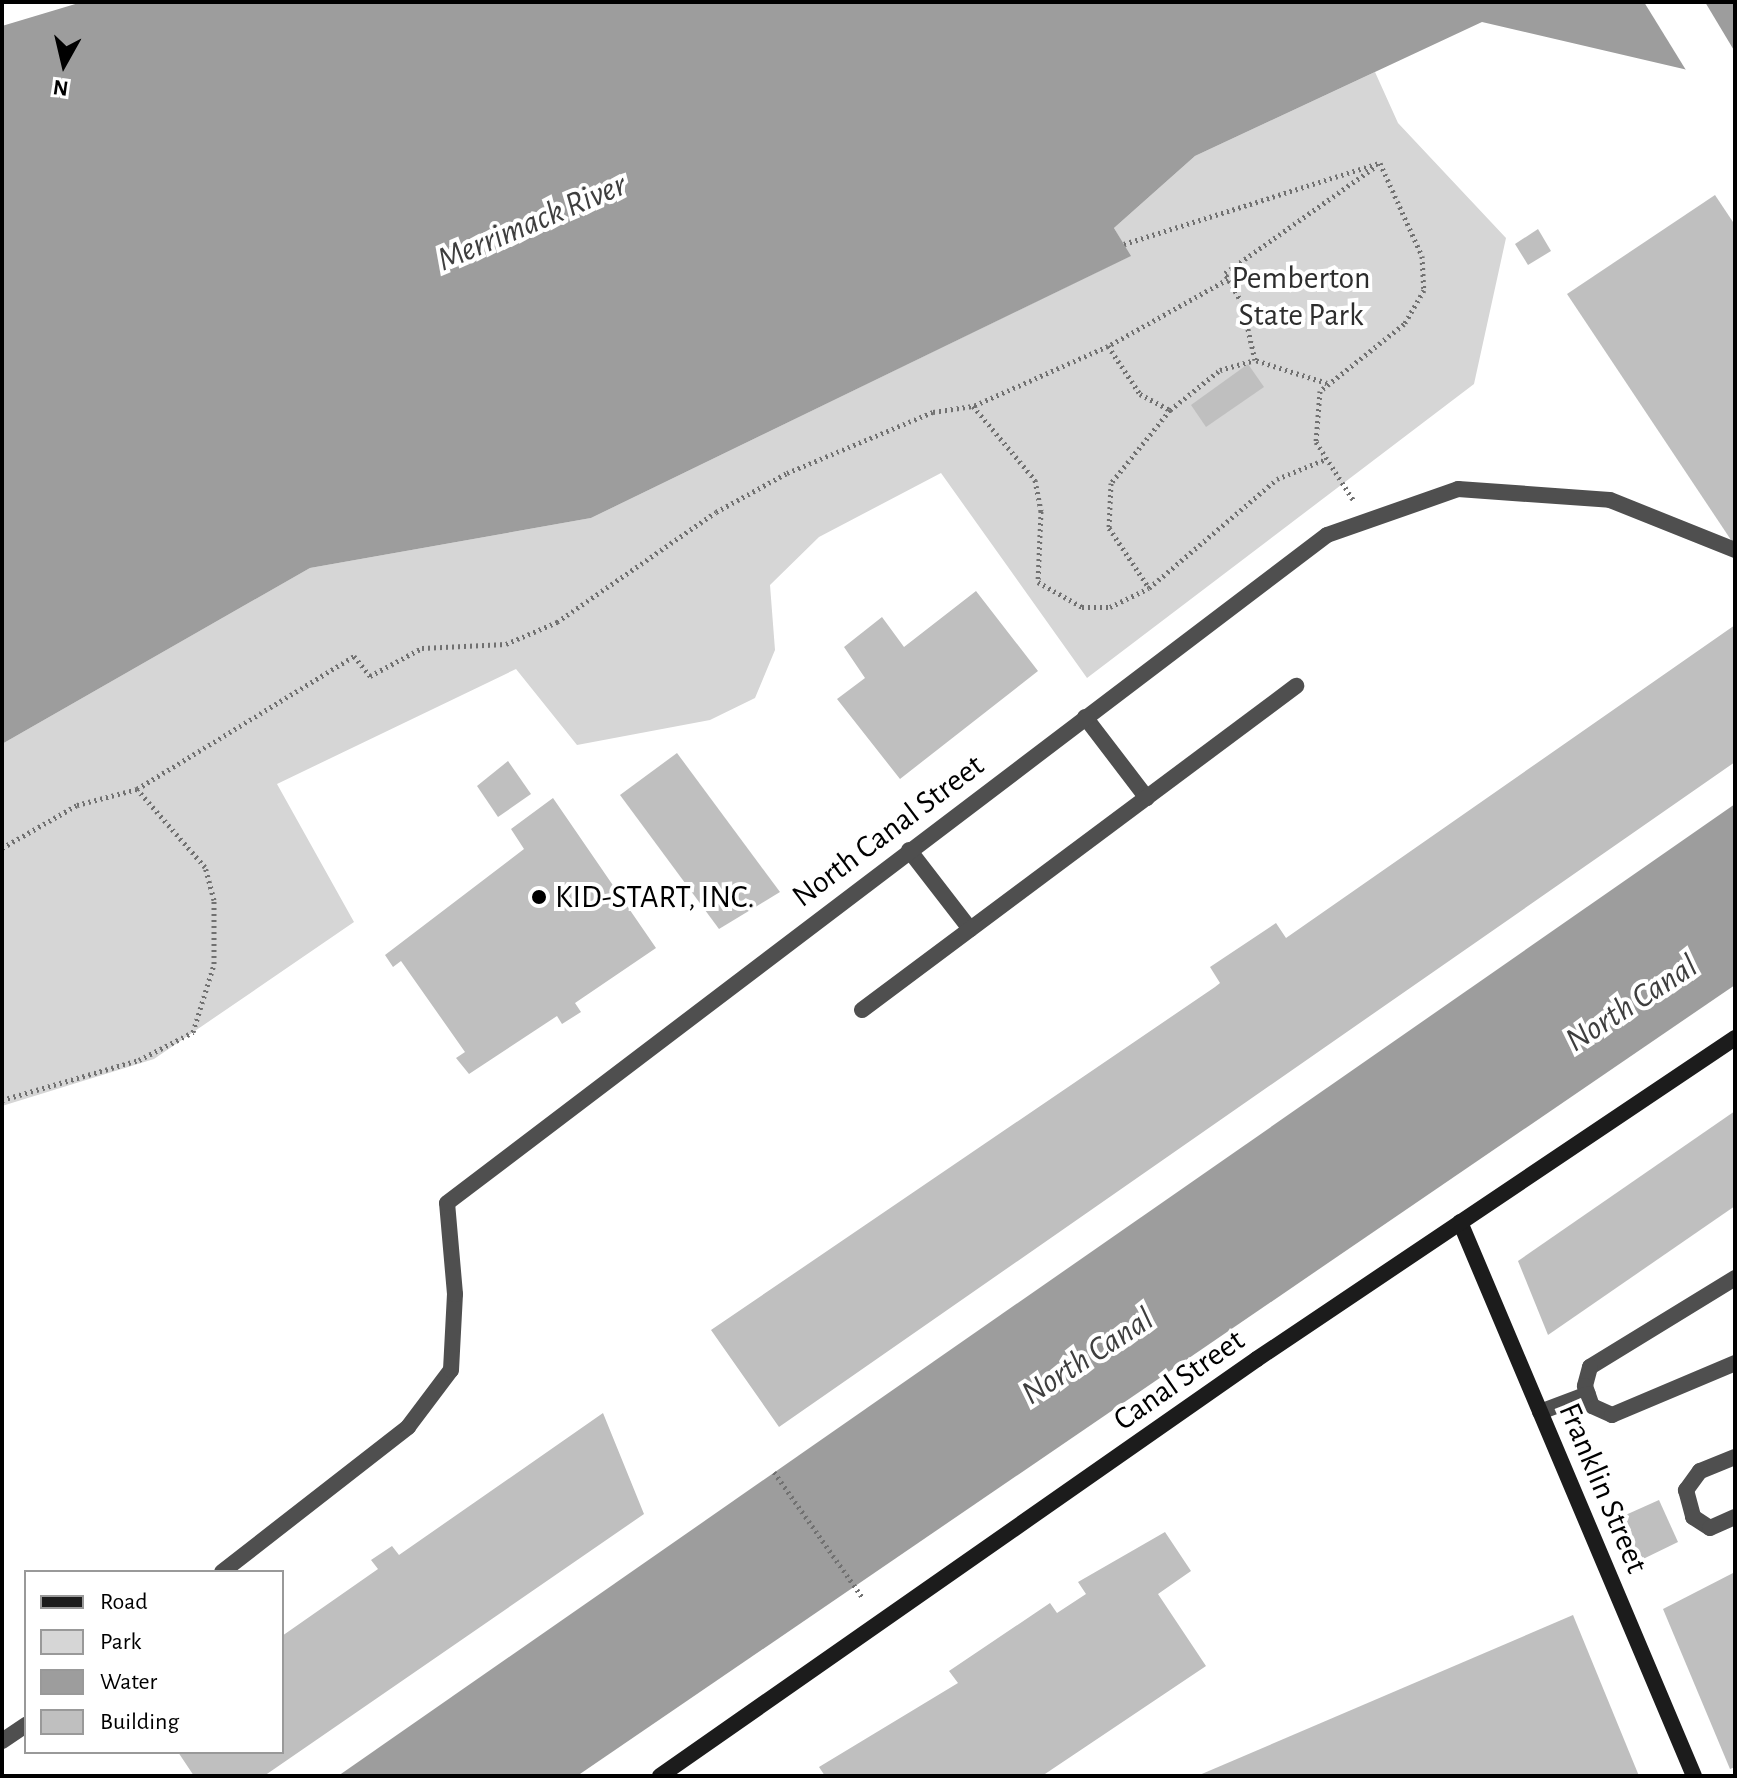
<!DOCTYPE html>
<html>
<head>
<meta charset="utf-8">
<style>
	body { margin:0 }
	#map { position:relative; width:1737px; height:1778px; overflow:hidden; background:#fff; font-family:"Alegreya Sans",sans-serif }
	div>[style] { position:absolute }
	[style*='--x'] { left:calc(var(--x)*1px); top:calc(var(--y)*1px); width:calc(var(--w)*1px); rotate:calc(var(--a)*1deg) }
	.green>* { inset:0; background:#d6d6d6 }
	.water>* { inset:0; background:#9d9d9d }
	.pier>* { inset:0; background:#fff }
	.building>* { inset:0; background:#bfbfbf }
	.path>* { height:5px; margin-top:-2.5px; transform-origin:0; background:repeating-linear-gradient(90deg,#717171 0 2px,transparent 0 6px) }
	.lane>* { height:16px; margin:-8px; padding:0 8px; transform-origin:8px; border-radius:8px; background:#4f4f4f }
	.street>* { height:16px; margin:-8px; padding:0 8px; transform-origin:8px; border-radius:8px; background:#4f4f4f }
	.secondary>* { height:16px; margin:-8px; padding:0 8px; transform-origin:8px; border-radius:8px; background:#1c1c1c }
	.dots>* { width:22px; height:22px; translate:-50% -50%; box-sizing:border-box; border:4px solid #fff; border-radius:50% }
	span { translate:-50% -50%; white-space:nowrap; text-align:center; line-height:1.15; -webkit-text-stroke:8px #fff; paint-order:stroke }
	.park-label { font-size:32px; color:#2d2d2d }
	.street-label { font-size:32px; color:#000 }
	.poi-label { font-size:32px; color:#000 }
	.left { translate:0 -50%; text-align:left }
	.water-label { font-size:34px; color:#3e3e3e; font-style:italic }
	.frame { position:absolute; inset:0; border:4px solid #000; pointer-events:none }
	.legend { position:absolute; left:24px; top:1570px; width:260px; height:184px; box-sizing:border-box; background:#fff; border:2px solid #999; margin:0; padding:10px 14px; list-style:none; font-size:24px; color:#000 }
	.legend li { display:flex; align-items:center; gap:16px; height:40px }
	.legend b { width:40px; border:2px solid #999 }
	.north { position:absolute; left:24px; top:24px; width:80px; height:80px; -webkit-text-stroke:6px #fff; paint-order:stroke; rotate:188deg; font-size:22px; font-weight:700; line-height:32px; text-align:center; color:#000 }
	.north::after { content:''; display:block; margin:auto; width:28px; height:36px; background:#000; clip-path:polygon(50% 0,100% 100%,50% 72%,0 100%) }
</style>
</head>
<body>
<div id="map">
	<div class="green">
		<i style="clip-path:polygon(1375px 72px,1398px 123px,1506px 238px,1474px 384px,1087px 678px,941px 473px,819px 537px,770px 585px,775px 650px,755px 698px,710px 720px,577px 745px,516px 669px,277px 784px,354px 922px,154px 1059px,2px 1106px,2px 744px,310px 568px,591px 518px,1130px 256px,1114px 228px,1195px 156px)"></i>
	</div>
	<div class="water">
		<i style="clip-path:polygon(82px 2px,1735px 2px,1735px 81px,1482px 22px,1195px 156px,1114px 228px,1131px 256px,591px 518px,310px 568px,2px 744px,2px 26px)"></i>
		<i style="clip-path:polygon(1735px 804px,1735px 985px,577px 1776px,338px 1776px)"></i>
	</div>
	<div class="pier">
		<i style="clip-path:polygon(1644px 2px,1705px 2px,1735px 52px,1735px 85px,1689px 75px)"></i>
	</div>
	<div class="building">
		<i style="clip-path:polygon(1715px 195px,1735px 225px,1735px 546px,1567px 294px)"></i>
		<i style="clip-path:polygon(1538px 229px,1551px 251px,1528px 265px,1515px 244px)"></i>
		<i style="clip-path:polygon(1248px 364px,1264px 387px,1206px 427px,1191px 405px)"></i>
		<i style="clip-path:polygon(976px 591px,1038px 671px,900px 779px,837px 699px,865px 678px,844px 647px,882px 617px,904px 647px)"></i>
		<i style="clip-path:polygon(1735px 625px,1735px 762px,779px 1427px,711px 1330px,1215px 987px,1220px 983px,1210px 967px,1276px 923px,1286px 938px)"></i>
		<i style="clip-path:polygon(677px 753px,780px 892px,719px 929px,620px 795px)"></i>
		<i style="clip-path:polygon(508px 761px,531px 794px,498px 817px,477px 786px)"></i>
		<i style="clip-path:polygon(553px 798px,656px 948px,575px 1003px,581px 1012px,562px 1024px,557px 1016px,469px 1074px,456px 1058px,465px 1052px,401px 961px,393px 967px,385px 955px,524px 849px,511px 829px)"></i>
		<i style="clip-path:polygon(1735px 1111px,1735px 1206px,1548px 1335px,1518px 1261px)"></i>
		<i style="clip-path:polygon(603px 1413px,644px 1514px,264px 1776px,194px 1776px,178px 1752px,282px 1752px,282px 1636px,378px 1569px,371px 1560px,392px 1546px,399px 1555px)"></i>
		<i style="clip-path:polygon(1659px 1500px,1678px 1542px,1641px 1560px,1621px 1517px)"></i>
		<i style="clip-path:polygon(1165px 1532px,1191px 1571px,1158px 1594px,1206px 1666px,1042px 1776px,825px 1776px,819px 1767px,958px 1683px,949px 1671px,1050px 1603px,1057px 1613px,1086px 1594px,1078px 1582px)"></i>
		<i style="clip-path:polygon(1735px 1572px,1735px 1767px,1730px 1769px,1663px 1609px)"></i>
		<i style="clip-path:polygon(1573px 1615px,1639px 1776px,1197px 1776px)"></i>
	</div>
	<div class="path">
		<i style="--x:1124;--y:244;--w:269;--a:-17.6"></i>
		<i style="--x:1380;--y:163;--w:102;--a:65.7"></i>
		<i style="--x:1422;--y:256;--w:34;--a:87"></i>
		<i style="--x:1424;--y:290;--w:39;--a:120"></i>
		<i style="--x:1404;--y:324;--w:107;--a:141.4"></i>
		<i style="--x:1320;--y:391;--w:51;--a:94.5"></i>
		<i style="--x:1316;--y:442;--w:70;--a:57.2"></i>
		<i style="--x:1228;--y:279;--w:137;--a:150.8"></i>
		<i style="--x:1108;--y:346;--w:58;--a:56.3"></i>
		<i style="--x:1140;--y:394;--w:34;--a:28"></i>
		<i style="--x:1170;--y:410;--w:64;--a:-38.7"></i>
		<i style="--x:1220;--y:370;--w:36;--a:-16"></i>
		<i style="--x:1108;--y:346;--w:148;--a:156"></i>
		<i style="--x:973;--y:406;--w:97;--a:50"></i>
		<i style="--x:1035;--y:480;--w:32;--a:79"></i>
		<i style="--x:1041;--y:511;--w:71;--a:92.4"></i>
		<i style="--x:1038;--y:582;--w:51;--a:29.6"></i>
		<i style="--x:1082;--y:607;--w:28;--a:0"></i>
		<i style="--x:1110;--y:607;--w:43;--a:-26"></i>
		<i style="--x:1327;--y:383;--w:76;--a:-162.3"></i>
		<i style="--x:1255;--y:360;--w:58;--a:-102.8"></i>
		<i style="--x:1242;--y:303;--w:34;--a:-120"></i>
		<i style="--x:1225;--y:273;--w:185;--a:-35.3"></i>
		<i style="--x:1170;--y:410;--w:94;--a:128.9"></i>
		<i style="--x:1111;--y:483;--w:45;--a:92.5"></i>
		<i style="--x:1109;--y:528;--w:72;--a:56.3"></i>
		<i style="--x:1149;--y:588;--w:168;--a:-40.4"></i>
		<i style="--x:1277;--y:479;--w:53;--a:-22.2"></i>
		<i style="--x:2;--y:848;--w:86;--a:-29.8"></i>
		<i style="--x:77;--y:805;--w:62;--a:-14.9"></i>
		<i style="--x:2;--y:1100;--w:143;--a:-16.3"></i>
		<i style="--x:139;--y:1060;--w:61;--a:-27.4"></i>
		<i style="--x:193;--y:1032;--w:71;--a:-72.8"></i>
		<i style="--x:214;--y:964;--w:64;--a:-90"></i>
		<i style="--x:214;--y:900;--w:34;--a:-105"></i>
		<i style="--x:205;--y:867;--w:103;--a:-131.1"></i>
		<i style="--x:137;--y:789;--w:255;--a:-31.5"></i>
		<i style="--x:354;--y:656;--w:26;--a:51"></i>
		<i style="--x:370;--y:676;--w:59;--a:-28.3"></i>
		<i style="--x:422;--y:648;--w:84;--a:-2.7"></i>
		<i style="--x:506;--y:644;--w:56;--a:-23.3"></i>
		<i style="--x:557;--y:622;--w:193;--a:-34.7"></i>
		<i style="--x:716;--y:512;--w:81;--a:-28.8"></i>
		<i style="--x:787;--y:473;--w:158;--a:-22.7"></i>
		<i style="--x:933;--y:412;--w:40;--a:-8.5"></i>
		<i style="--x:774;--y:1472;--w:154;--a:54.8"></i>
	</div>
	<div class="lane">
		<i style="--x:1085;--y:717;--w:102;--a:52.6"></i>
		<i style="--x:909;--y:850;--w:100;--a:52.3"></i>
		<i style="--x:862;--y:1010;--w:542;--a:-36.74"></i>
		<i style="--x:1735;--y:1278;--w:170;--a:148.5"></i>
		<i style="--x:1590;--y:1367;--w:20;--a:105"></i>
		<i style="--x:1585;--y:1386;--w:21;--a:71"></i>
		<i style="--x:1592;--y:1406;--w:22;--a:24"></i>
		<i style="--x:1612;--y:1415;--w:134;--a:-22.9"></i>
		<i style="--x:1540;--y:1412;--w:51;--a:-20.6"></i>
		<i style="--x:1735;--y:1457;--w:38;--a:158"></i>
		<i style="--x:1700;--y:1471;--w:24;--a:126"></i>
		<i style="--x:1686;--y:1490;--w:28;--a:75"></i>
		<i style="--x:1693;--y:1517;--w:20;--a:33"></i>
		<i style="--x:1710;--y:1528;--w:27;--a:-24"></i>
	</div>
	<div class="street">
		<i style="--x:222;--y:1572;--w:236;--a:-37.9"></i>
		<i style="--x:408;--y:1427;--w:71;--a:-53"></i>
		<i style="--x:451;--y:1370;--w:76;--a:-87"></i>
		<i style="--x:455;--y:1294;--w:91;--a:-95"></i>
		<i style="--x:447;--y:1203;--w:1105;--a:-37.2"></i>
		<i style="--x:1327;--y:535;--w:139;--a:-19.3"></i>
		<i style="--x:1458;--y:489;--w:152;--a:4.1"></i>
		<i style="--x:1610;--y:500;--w:135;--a:21.8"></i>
		<i style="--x:2;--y:1741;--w:29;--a:-34"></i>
	</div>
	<div class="secondary">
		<i style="--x:1460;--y:1222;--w:601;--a:67.1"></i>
		<i style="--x:660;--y:1776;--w:728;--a:-34.93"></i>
		<i style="--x:1257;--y:1359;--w:576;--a:-33.88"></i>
	</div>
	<div class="dots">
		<i style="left:539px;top:897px;background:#000"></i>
	</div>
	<div class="park-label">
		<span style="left:1301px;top:297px">Pemberton<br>State Park</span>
	</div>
	<div class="street-label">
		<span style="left:888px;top:831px;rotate:-37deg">North Canal Street</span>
		<span style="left:1179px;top:1380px;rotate:-35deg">Canal Street</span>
		<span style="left:1603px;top:1488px;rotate:67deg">Franklin Street</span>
	</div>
	<div class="poi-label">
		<span class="left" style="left:555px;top:897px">KID-START, INC.</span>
	</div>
	<div class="water-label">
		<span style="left:532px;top:223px;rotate:-23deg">Merrimack River</span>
		<span style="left:1632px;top:1004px;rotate:-33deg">North Canal</span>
		<span style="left:1088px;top:1357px;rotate:-33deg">North Canal</span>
	</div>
	<div class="frame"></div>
	<ul class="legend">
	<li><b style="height:10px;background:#1c1c1c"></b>Road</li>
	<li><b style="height:22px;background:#d6d6d6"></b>Park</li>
	<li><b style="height:22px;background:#9d9d9d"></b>Water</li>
	<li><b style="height:22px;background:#bfbfbf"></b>Building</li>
	</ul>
	<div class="north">N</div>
</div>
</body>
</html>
